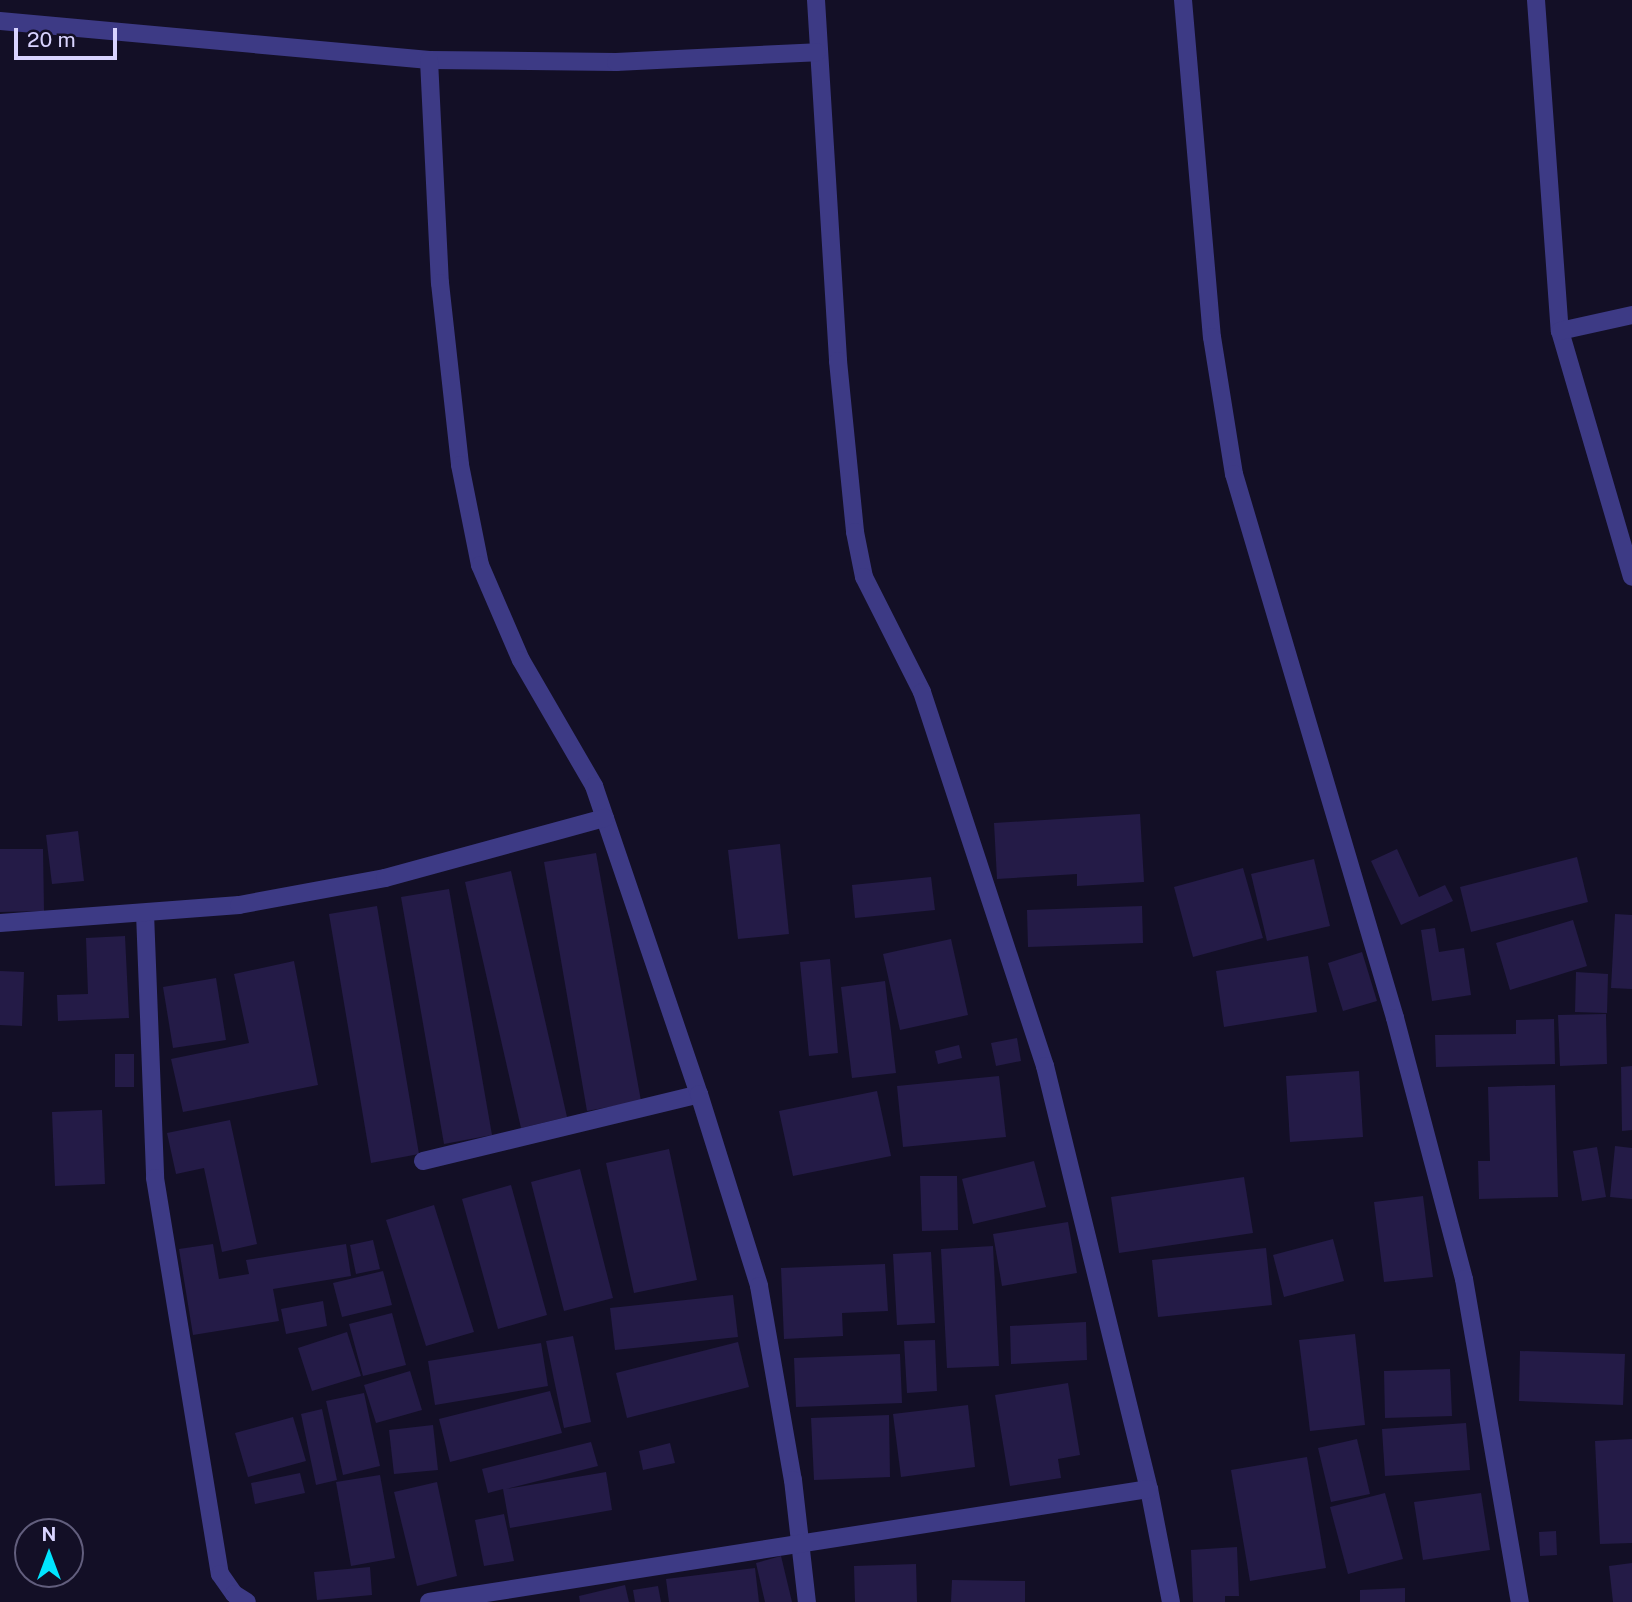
<!DOCTYPE html>
<html>
<head>
<meta charset="utf-8">
<style>
	body { margin:0 }
	#map { position:relative; width:1632px; height:1602px; overflow:hidden; background:#130f26; font-family:"Public Sans",sans-serif }
	div>[style] { position:absolute }
	[style*='--x'] { left:calc(var(--x)*1px); top:calc(var(--y)*1px); width:calc(var(--w)*1px); rotate:calc(var(--a)*1deg) }
	.building>* { inset:0; background:#241b47 }
	.lane>* { height:18px; margin:-9px; padding:0 9px; transform-origin:9px; border-radius:9px; background:#3d3a85 }
	.street>* { height:18px; margin:-9px; padding:0 9px; transform-origin:9px; border-radius:9px; background:#3d3a85 }
	span { translate:-50% -50%; white-space:nowrap; text-align:center; line-height:1.15; -webkit-text-stroke:7px #130f26; paint-order:stroke }
	.north { position:absolute; left:14px; top:1518px; width:70px; height:70px; box-sizing:border-box; background:#130f26; border:2px solid #625e7d; border-radius:50%; rotate:0deg; font-size:19px; font-weight:700; line-height:28px; text-align:center; color:#d9d4ff }
	.north::after { content:''; display:block; margin:auto; width:24px; height:32px; background:#00e5ff; clip-path:polygon(50% 0,100% 100%,50% 72%,0 100%) }
	.scale { position:absolute; left:14px; top:28px; width:103px; height:32px; box-sizing:border-box; border:4px solid #d9d4ff; border-top:0; padding-left:9px; font-size:21px; line-height:24px; white-space:nowrap; color:#d9d4ff; -webkit-text-stroke:5px #130f26; paint-order:stroke }
</style>
</head>
<body>
<div id="map">
	<div class="building">
		<i style="clip-path:polygon(1140px 814px,1144px 882px,1077px 886px,1077px 874px,997px 879px,994px 823px)"></i>
		<i style="clip-path:polygon(78px 831px,84px 881px,52px 884px,46px 835px)"></i>
		<i style="clip-path:polygon(780px 844px,789px 934px,738px 939px,728px 850px)"></i>
		<i style="clip-path:polygon(0 849px,43px 849px,44px 911px,0 912px)"></i>
		<i style="clip-path:polygon(1397px 849px,1419px 897px,1445px 885px,1453px 901px,1401px 925px,1371px 861px)"></i>
		<i style="clip-path:polygon(596px 853px,641px 1101px,587px 1111px,544px 862px)"></i>
		<i style="clip-path:polygon(1577px 857px,1588px 902px,1471px 932px,1460px 887px)"></i>
		<i style="clip-path:polygon(1314px 859px,1330px 926px,1267px 941px,1251px 874px)"></i>
		<i style="clip-path:polygon(1243px 868px,1263px 938px,1193px 957px,1174px 887px)"></i>
		<i style="clip-path:polygon(511px 871px,567px 1117px,521px 1128px,465px 882px)"></i>
		<i style="clip-path:polygon(931px 877px,935px 910px,855px 918px,852px 885px)"></i>
		<i style="clip-path:polygon(449px 889px,492px 1135px,444px 1144px,401px 897px)"></i>
		<i style="clip-path:polygon(377px 906px,419px 1154px,371px 1163px,329px 914px)"></i>
		<i style="clip-path:polygon(1142px 906px,1143px 943px,1028px 947px,1027px 910px)"></i>
		<i style="clip-path:polygon(1615px 914px,1632px 915px,1632px 989px,1611px 988px)"></i>
		<i style="clip-path:polygon(1573px 920px,1587px 966px,1510px 990px,1496px 943px)"></i>
		<i style="clip-path:polygon(1435px 928px,1439px 952px,1464px 948px,1471px 995px,1432px 1001px,1421px 930px)"></i>
		<i style="clip-path:polygon(125px 936px,129px 1018px,58px 1021px,57px 995px,88px 994px,86px 938px)"></i>
		<i style="clip-path:polygon(951px 939px,968px 1015px,900px 1030px,883px 954px)"></i>
		<i style="clip-path:polygon(1362px 952px,1377px 1001px,1343px 1011px,1328px 963px)"></i>
		<i style="clip-path:polygon(1308px 956px,1317px 1012px,1224px 1027px,1216px 971px)"></i>
		<i style="clip-path:polygon(830px 959px,838px 1053px,809px 1056px,800px 962px)"></i>
		<i style="clip-path:polygon(294px 961px,318px 1085px,183px 1112px,171px 1059px,249px 1043px,234px 974px)"></i>
		<i style="clip-path:polygon(0 971px,24px 972px,22px 1026px,0 1025px)"></i>
		<i style="clip-path:polygon(1576px 972px,1608px 974px,1607px 1013px,1575px 1012px)"></i>
		<i style="clip-path:polygon(216px 978px,226px 1040px,173px 1048px,163px 987px)"></i>
		<i style="clip-path:polygon(885px 981px,896px 1073px,852px 1078px,841px 987px)"></i>
		<i style="clip-path:polygon(1606px 1014px,1607px 1064px,1560px 1066px,1558px 1015px)"></i>
		<i style="clip-path:polygon(1554px 1019px,1555px 1064px,1436px 1067px,1435px 1035px,1516px 1034px,1516px 1020px)"></i>
		<i style="clip-path:polygon(1017px 1038px,1021px 1061px,996px 1066px,991px 1043px)"></i>
		<i style="clip-path:polygon(959px 1045px,962px 1058px,938px 1064px,935px 1051px)"></i>
		<i style="clip-path:polygon(115px 1054px,134px 1054px,134px 1087px,115px 1087px)"></i>
		<i style="clip-path:polygon(1632px 1066px,1632px 1130px,1622px 1131px,1621px 1067px)"></i>
		<i style="clip-path:polygon(1359px 1071px,1363px 1137px,1290px 1142px,1286px 1076px)"></i>
		<i style="clip-path:polygon(999px 1076px,1006px 1137px,903px 1147px,897px 1086px)"></i>
		<i style="clip-path:polygon(1555px 1085px,1558px 1197px,1479px 1199px,1478px 1161px,1490px 1161px,1488px 1087px)"></i>
		<i style="clip-path:polygon(877px 1091px,891px 1156px,793px 1176px,779px 1111px)"></i>
		<i style="clip-path:polygon(102px 1110px,105px 1184px,55px 1186px,52px 1112px)"></i>
		<i style="clip-path:polygon(230px 1120px,257px 1244px,222px 1252px,204px 1168px,176px 1174px,167px 1133px)"></i>
		<i style="clip-path:polygon(1615px 1146px,1632px 1148px,1632px 1199px,1610px 1197px)"></i>
		<i style="clip-path:polygon(1597px 1147px,1606px 1197px,1582px 1201px,1573px 1151px)"></i>
		<i style="clip-path:polygon(669px 1149px,697px 1280px,634px 1293px,606px 1163px)"></i>
		<i style="clip-path:polygon(1034px 1161px,1046px 1207px,973px 1224px,962px 1179px)"></i>
		<i style="clip-path:polygon(580px 1169px,613px 1298px,564px 1311px,531px 1182px)"></i>
		<i style="clip-path:polygon(920px 1176px,957px 1176px,958px 1230px,922px 1231px)"></i>
		<i style="clip-path:polygon(1244px 1177px,1253px 1233px,1119px 1253px,1111px 1197px)"></i>
		<i style="clip-path:polygon(511px 1185px,547px 1315px,498px 1329px,462px 1199px)"></i>
		<i style="clip-path:polygon(1423px 1196px,1433px 1277px,1384px 1282px,1374px 1202px)"></i>
		<i style="clip-path:polygon(434px 1205px,474px 1332px,426px 1346px,386px 1220px)"></i>
		<i style="clip-path:polygon(1068px 1222px,1077px 1273px,1002px 1286px,993px 1234px)"></i>
		<i style="clip-path:polygon(1333px 1239px,1344px 1281px,1284px 1297px,1273px 1255px)"></i>
		<i style="clip-path:polygon(373px 1240px,380px 1269px,356px 1274px,350px 1245px)"></i>
		<i style="clip-path:polygon(213px 1244px,219px 1279px,249px 1274px,246px 1260px,346px 1244px,351px 1276px,273px 1289px,279px 1321px,193px 1335px,179px 1249px)"></i>
		<i style="clip-path:polygon(993px 1246px,999px 1366px,947px 1368px,941px 1249px)"></i>
		<i style="clip-path:polygon(1266px 1248px,1272px 1305px,1158px 1317px,1152px 1260px)"></i>
		<i style="clip-path:polygon(931px 1252px,935px 1323px,897px 1325px,893px 1254px)"></i>
		<i style="clip-path:polygon(885px 1264px,888px 1311px,842px 1313px,843px 1336px,784px 1339px,781px 1268px)"></i>
		<i style="clip-path:polygon(383px 1271px,392px 1305px,342px 1317px,333px 1283px)"></i>
		<i style="clip-path:polygon(733px 1295px,738px 1337px,615px 1350px,610px 1308px)"></i>
		<i style="clip-path:polygon(323px 1301px,327px 1326px,286px 1334px,281px 1309px)"></i>
		<i style="clip-path:polygon(392px 1313px,406px 1365px,363px 1376px,349px 1324px)"></i>
		<i style="clip-path:polygon(1086px 1322px,1087px 1360px,1011px 1364px,1010px 1326px)"></i>
		<i style="clip-path:polygon(347px 1332px,361px 1376px,312px 1391px,298px 1348px)"></i>
		<i style="clip-path:polygon(1355px 1334px,1365px 1425px,1310px 1431px,1299px 1340px)"></i>
		<i style="clip-path:polygon(573px 1336px,591px 1422px,564px 1428px,546px 1341px)"></i>
		<i style="clip-path:polygon(935px 1340px,937px 1391px,907px 1393px,904px 1341px)"></i>
		<i style="clip-path:polygon(738px 1342px,749px 1387px,627px 1418px,616px 1373px)"></i>
		<i style="clip-path:polygon(541px 1343px,548px 1386px,435px 1405px,428px 1361px)"></i>
		<i style="clip-path:polygon(1520px 1351px,1625px 1354px,1623px 1405px,1519px 1401px)"></i>
		<i style="clip-path:polygon(900px 1354px,902px 1403px,796px 1407px,794px 1358px)"></i>
		<i style="clip-path:polygon(1450px 1369px,1452px 1416px,1385px 1418px,1384px 1371px)"></i>
		<i style="clip-path:polygon(410px 1371px,422px 1410px,376px 1423px,364px 1385px)"></i>
		<i style="clip-path:polygon(1068px 1383px,1080px 1455px,1058px 1459px,1061px 1478px,1010px 1486px,995px 1395px)"></i>
		<i style="clip-path:polygon(550px 1391px,562px 1433px,450px 1462px,439px 1419px)"></i>
		<i style="clip-path:polygon(364px 1393px,380px 1466px,343px 1475px,326px 1401px)"></i>
		<i style="clip-path:polygon(968px 1405px,975px 1467px,901px 1477px,893px 1414px)"></i>
		<i style="clip-path:polygon(322px 1409px,337px 1480px,316px 1485px,301px 1414px)"></i>
		<i style="clip-path:polygon(889px 1415px,890px 1477px,814px 1480px,811px 1418px)"></i>
		<i style="clip-path:polygon(293px 1417px,306px 1461px,248px 1477px,235px 1433px)"></i>
		<i style="clip-path:polygon(1466px 1423px,1470px 1470px,1385px 1476px,1382px 1429px)"></i>
		<i style="clip-path:polygon(433px 1425px,438px 1470px,394px 1474px,389px 1430px)"></i>
		<i style="clip-path:polygon(1357px 1439px,1370px 1494px,1331px 1502px,1318px 1448px)"></i>
		<i style="clip-path:polygon(1632px 1439px,1632px 1543px,1600px 1544px,1595px 1441px)"></i>
		<i style="clip-path:polygon(591px 1442px,598px 1466px,506px 1489px,606px 1472px,612px 1510px,510px 1528px,503px 1489px,488px 1493px,482px 1469px)"></i>
		<i style="clip-path:polygon(670px 1443px,675px 1463px,643px 1470px,639px 1451px)"></i>
		<i style="clip-path:polygon(1307px 1457px,1326px 1568px,1250px 1581px,1231px 1470px)"></i>
		<i style="clip-path:polygon(300px 1473px,305px 1493px,255px 1504px,251px 1483px)"></i>
		<i style="clip-path:polygon(380px 1475px,395px 1558px,351px 1566px,336px 1482px)"></i>
		<i style="clip-path:polygon(437px 1482px,457px 1576px,417px 1586px,394px 1492px)"></i>
		<i style="clip-path:polygon(1385px 1493px,1403px 1559px,1348px 1574px,1330px 1507px)"></i>
		<i style="clip-path:polygon(1481px 1493px,1490px 1550px,1423px 1560px,1414px 1502px)"></i>
		<i style="clip-path:polygon(504px 1514px,514px 1561px,484px 1566px,475px 1520px)"></i>
		<i style="clip-path:polygon(1556px 1531px,1557px 1555px,1540px 1556px,1539px 1532px)"></i>
		<i style="clip-path:polygon(1237px 1547px,1239px 1596px,1225px 1596px,1225px 1602px,1193px 1602px,1191px 1550px)"></i>
		<i style="clip-path:polygon(781px 1556px,792px 1602px,765px 1602px,756px 1563px)"></i>
		<i style="clip-path:polygon(1632px 1563px,1632px 1602px,1613px 1602px,1609px 1566px)"></i>
		<i style="clip-path:polygon(916px 1564px,917px 1602px,855px 1602px,854px 1566px)"></i>
		<i style="clip-path:polygon(370px 1567px,372px 1595px,317px 1600px,314px 1572px)"></i>
		<i style="clip-path:polygon(755px 1568px,759px 1602px,669px 1602px,666px 1579px)"></i>
		<i style="clip-path:polygon(952px 1580px,1025px 1581px,1025px 1602px,951px 1602px)"></i>
		<i style="clip-path:polygon(625px 1585px,629px 1602px,580px 1602px,579px 1596px)"></i>
		<i style="clip-path:polygon(658px 1586px,661px 1602px,635px 1602px,633px 1590px)"></i>
		<i style="clip-path:polygon(1405px 1588px,1405px 1602px,1360px 1602px,1360px 1590px)"></i>
	</div>
	<div class="lane">
		<i style="--x:423;--y:1161;--w:284;--a:-13.6"></i>
	</div>
	<div class="street">
		<i style="--x:816;--y:0;--w:362;--a:86.5"></i>
		<i style="--x:838;--y:361;--w:172;--a:84.3"></i>
		<i style="--x:855;--y:532;--w:46;--a:78.7"></i>
		<i style="--x:864;--y:577;--w:129;--a:63.2"></i>
		<i style="--x:922;--y:692;--w:394;--a:71.8"></i>
		<i style="--x:1045;--y:1066;--w:436;--a:76.2"></i>
		<i style="--x:1149;--y:1489;--w:115;--a:79"></i>
		<i style="--x:1183;--y:0;--w:338;--a:85.1"></i>
		<i style="--x:1212;--y:337;--w:139;--a:80.9"></i>
		<i style="--x:1234;--y:474;--w:567;--a:73.51"></i>
		<i style="--x:1395;--y:1018;--w:270;--a:75.2"></i>
		<i style="--x:1464;--y:1279;--w:328;--a:80.2"></i>
		<i style="--x:1536;--y:0;--w:332;--a:85.9"></i>
		<i style="--x:1560;--y:331;--w:256;--a:73.7"></i>
		<i style="--x:0;--y:21;--w:431;--a:5.2"></i>
		<i style="--x:429;--y:60;--w:187;--a:0.6"></i>
		<i style="--x:616;--y:62;--w:201;--a:-2.8"></i>
		<i style="--x:429;--y:60;--w:223;--a:87.2"></i>
		<i style="--x:440;--y:283;--w:183;--a:83.7"></i>
		<i style="--x:460;--y:465;--w:102;--a:78.7"></i>
		<i style="--x:480;--y:565;--w:103;--a:66.7"></i>
		<i style="--x:521;--y:660;--w:146;--a:59.9"></i>
		<i style="--x:594;--y:786;--w:325;--a:71.2"></i>
		<i style="--x:699;--y:1094;--w:201;--a:72.6"></i>
		<i style="--x:759;--y:1286;--w:197;--a:80.1"></i>
		<i style="--x:793;--y:1480;--w:123;--a:83.5"></i>
		<i style="--x:1560;--y:331;--w:74;--a:-12.5"></i>
		<i style="--x:145;--y:913;--w:265;--a:87.8"></i>
		<i style="--x:155;--y:1178;--w:401;--a:80.7"></i>
		<i style="--x:220;--y:1574;--w:24;--a:55"></i>
		<i style="--x:234;--y:1594;--w:15;--a:32"></i>
		<i style="--x:0;--y:923;--w:240;--a:-4.3"></i>
		<i style="--x:239;--y:905;--w:148;--a:-10.5"></i>
		<i style="--x:385;--y:878;--w:228;--a:-15.3"></i>
		<i style="--x:429;--y:1602;--w:729;--a:-8.92"></i>
	</div>
	<div class="north">N</div>
	<div class="scale">20 m</div>
</div>
</body>
</html>
